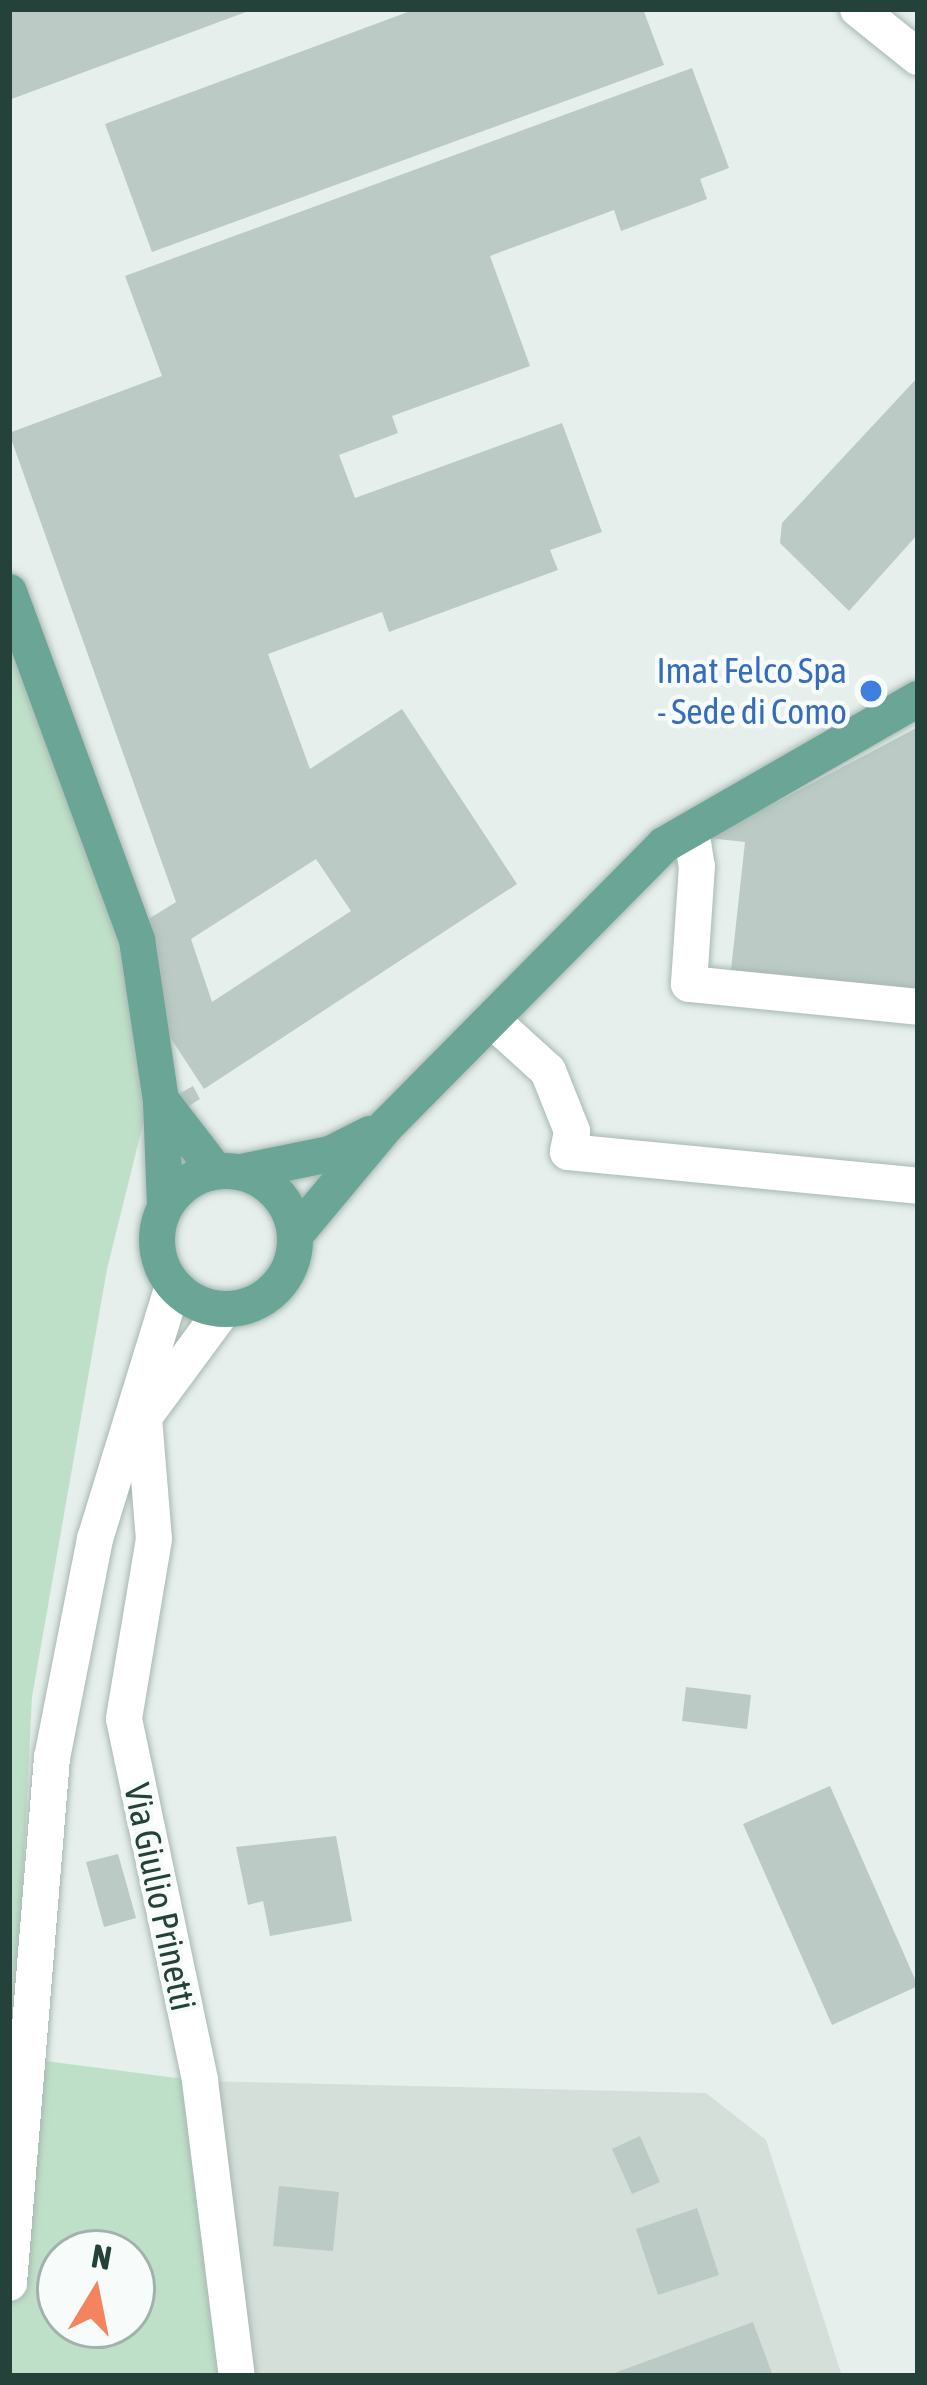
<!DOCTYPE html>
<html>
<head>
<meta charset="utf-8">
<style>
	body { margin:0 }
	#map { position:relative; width:927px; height:2385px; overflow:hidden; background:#e6efeb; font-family:"Asap Condensed",sans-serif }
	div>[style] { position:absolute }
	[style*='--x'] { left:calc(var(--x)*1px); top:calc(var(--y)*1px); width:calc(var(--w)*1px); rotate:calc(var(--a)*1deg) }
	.built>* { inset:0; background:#d4dfda }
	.green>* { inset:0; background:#bfe0c8 }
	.building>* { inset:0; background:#bbcac4 }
	.roads { filter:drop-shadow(0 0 3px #a8b8b2) drop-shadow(0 0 3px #a8b8b2) }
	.minor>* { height:36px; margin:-18px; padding:0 18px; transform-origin:18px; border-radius:18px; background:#fff }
	.major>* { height:36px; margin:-18px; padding:0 18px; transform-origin:18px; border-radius:18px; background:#6aa596 }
	.major>.ring { margin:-18px; padding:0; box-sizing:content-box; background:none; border:36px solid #6aa596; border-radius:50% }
	.dots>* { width:33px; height:33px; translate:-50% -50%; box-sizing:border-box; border:6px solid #f7fbf9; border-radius:50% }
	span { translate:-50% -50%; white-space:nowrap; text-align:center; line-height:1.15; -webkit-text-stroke:9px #f7fbf9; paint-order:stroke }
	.shop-label { font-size:36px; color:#366cbe }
	.right { translate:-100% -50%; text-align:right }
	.street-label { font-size:36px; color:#24423a }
	.frame { position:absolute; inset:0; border:12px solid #24423a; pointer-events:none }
	.north { position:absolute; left:36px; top:2229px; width:120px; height:120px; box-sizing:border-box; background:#f7fbf9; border:3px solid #a3b1ad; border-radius:50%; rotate:10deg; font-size:33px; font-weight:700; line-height:48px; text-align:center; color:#24423a }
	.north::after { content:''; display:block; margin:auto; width:42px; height:54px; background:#f4845f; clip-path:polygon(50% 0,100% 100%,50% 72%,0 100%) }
</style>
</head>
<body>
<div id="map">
	<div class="built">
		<i style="clip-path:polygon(200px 2081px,706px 2093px,766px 2140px,842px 2376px,237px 2376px)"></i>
	</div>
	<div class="green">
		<i style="clip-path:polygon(evenodd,9px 609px,123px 954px,146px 1112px,107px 1269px,32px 1697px,14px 2057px,200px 2081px,237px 2376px,9px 2376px,9px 609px,60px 2253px,132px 2253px,132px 2325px,60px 2325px,60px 2253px)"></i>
	</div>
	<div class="building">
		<i style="clip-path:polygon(9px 9px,254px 9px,9px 100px)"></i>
		<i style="clip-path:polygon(416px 9px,643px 9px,664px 65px,152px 252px,105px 124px)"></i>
		<i style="clip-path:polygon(evenodd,692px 68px,729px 168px,700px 179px,707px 199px,621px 231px,614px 210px,490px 256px,530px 366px,392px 416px,398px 433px,339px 455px,355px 498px,562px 423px,602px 532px,550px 550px,558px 570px,389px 632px,382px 612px,268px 654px,310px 769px,402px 709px,517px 884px,204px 1089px,166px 1031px,147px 920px,176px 902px,9px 433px,162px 376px,125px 276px,692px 68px,316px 859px,351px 911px,212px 1002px,191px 939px,316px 859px)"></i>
		<i style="clip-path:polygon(918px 377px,918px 534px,849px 611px,780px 543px,782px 523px)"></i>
		<i style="clip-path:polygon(918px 727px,918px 999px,730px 979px,745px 842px,709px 838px)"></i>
		<i style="clip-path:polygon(193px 1086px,200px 1099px,186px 1108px,179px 1094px)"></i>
		<i style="clip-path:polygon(686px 1687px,751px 1695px,747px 1729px,682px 1721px)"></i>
		<i style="clip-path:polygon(830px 1786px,918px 1986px,832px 2025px,743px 1824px)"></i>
		<i style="clip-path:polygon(336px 1836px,352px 1921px,270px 1936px,263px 1901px,248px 1905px,236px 1847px)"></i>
		<i style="clip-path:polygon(118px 1854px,136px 1918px,104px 1927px,86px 1862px)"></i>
		<i style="clip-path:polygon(640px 2136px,660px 2182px,632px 2194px,612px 2149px)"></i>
		<i style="clip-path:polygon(279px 2186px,339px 2192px,333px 2251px,273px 2246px)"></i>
		<i style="clip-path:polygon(697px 2208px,719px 2275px,658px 2295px,636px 2229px)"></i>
		<i style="clip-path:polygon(753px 2322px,773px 2376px,609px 2376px,609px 2375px)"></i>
	</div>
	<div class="roads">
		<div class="minor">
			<i style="--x:858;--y:9;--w:77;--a:38.7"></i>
			<i style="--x:691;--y:830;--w:36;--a:81"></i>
			<i style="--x:697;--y:866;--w:118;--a:93.9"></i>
			<i style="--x:689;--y:984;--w:230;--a:5.7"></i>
			<i style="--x:493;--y:1021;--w:74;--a:42.3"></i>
			<i style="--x:548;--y:1071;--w:65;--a:68.2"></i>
			<i style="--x:572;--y:1131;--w:21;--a:101"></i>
			<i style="--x:568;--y:1152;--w:352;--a:5.5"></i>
			<i style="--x:144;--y:1417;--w:133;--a:-53.6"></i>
			<i style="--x:144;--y:1418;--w:121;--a:85.3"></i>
			<i style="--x:154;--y:1539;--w:182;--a:99.5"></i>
			<i style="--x:124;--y:1719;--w:370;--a:78.1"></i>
			<i style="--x:200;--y:2081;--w:297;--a:82.9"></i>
			<i style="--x:9;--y:2283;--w:527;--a:-85.32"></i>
			<i style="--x:52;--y:1758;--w:223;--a:-78.9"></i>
			<i style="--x:95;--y:1539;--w:265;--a:-72.9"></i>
		</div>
		<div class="major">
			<i style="--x:9;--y:592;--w:371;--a:69.8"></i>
			<i style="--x:137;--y:940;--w:162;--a:81.5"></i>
			<i style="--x:161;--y:1100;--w:104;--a:87.8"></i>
			<i style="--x:161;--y:1100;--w:88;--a:52.4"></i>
			<i class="ring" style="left:157px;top:1171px;width:102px;height:102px"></i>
			<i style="--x:242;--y:1172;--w:90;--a:-11.6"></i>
			<i style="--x:330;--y:1154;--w:45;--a:-26.6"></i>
			<i style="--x:296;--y:1234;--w:141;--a:-50.2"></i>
			<i style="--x:386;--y:1126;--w:395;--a:-45.3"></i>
			<i style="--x:664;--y:845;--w:293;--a:-29.9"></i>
		</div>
	</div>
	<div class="dots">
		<i style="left:871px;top:691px;background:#3f7fe0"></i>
	</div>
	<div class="shop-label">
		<span class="right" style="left:847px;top:691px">Imat Felco Spa<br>- Sede di Como</span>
	</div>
	<div class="street-label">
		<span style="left:160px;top:1897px;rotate:78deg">Via Giulio Prinetti</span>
	</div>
	<div class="frame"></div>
	<div class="north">N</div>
</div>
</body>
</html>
